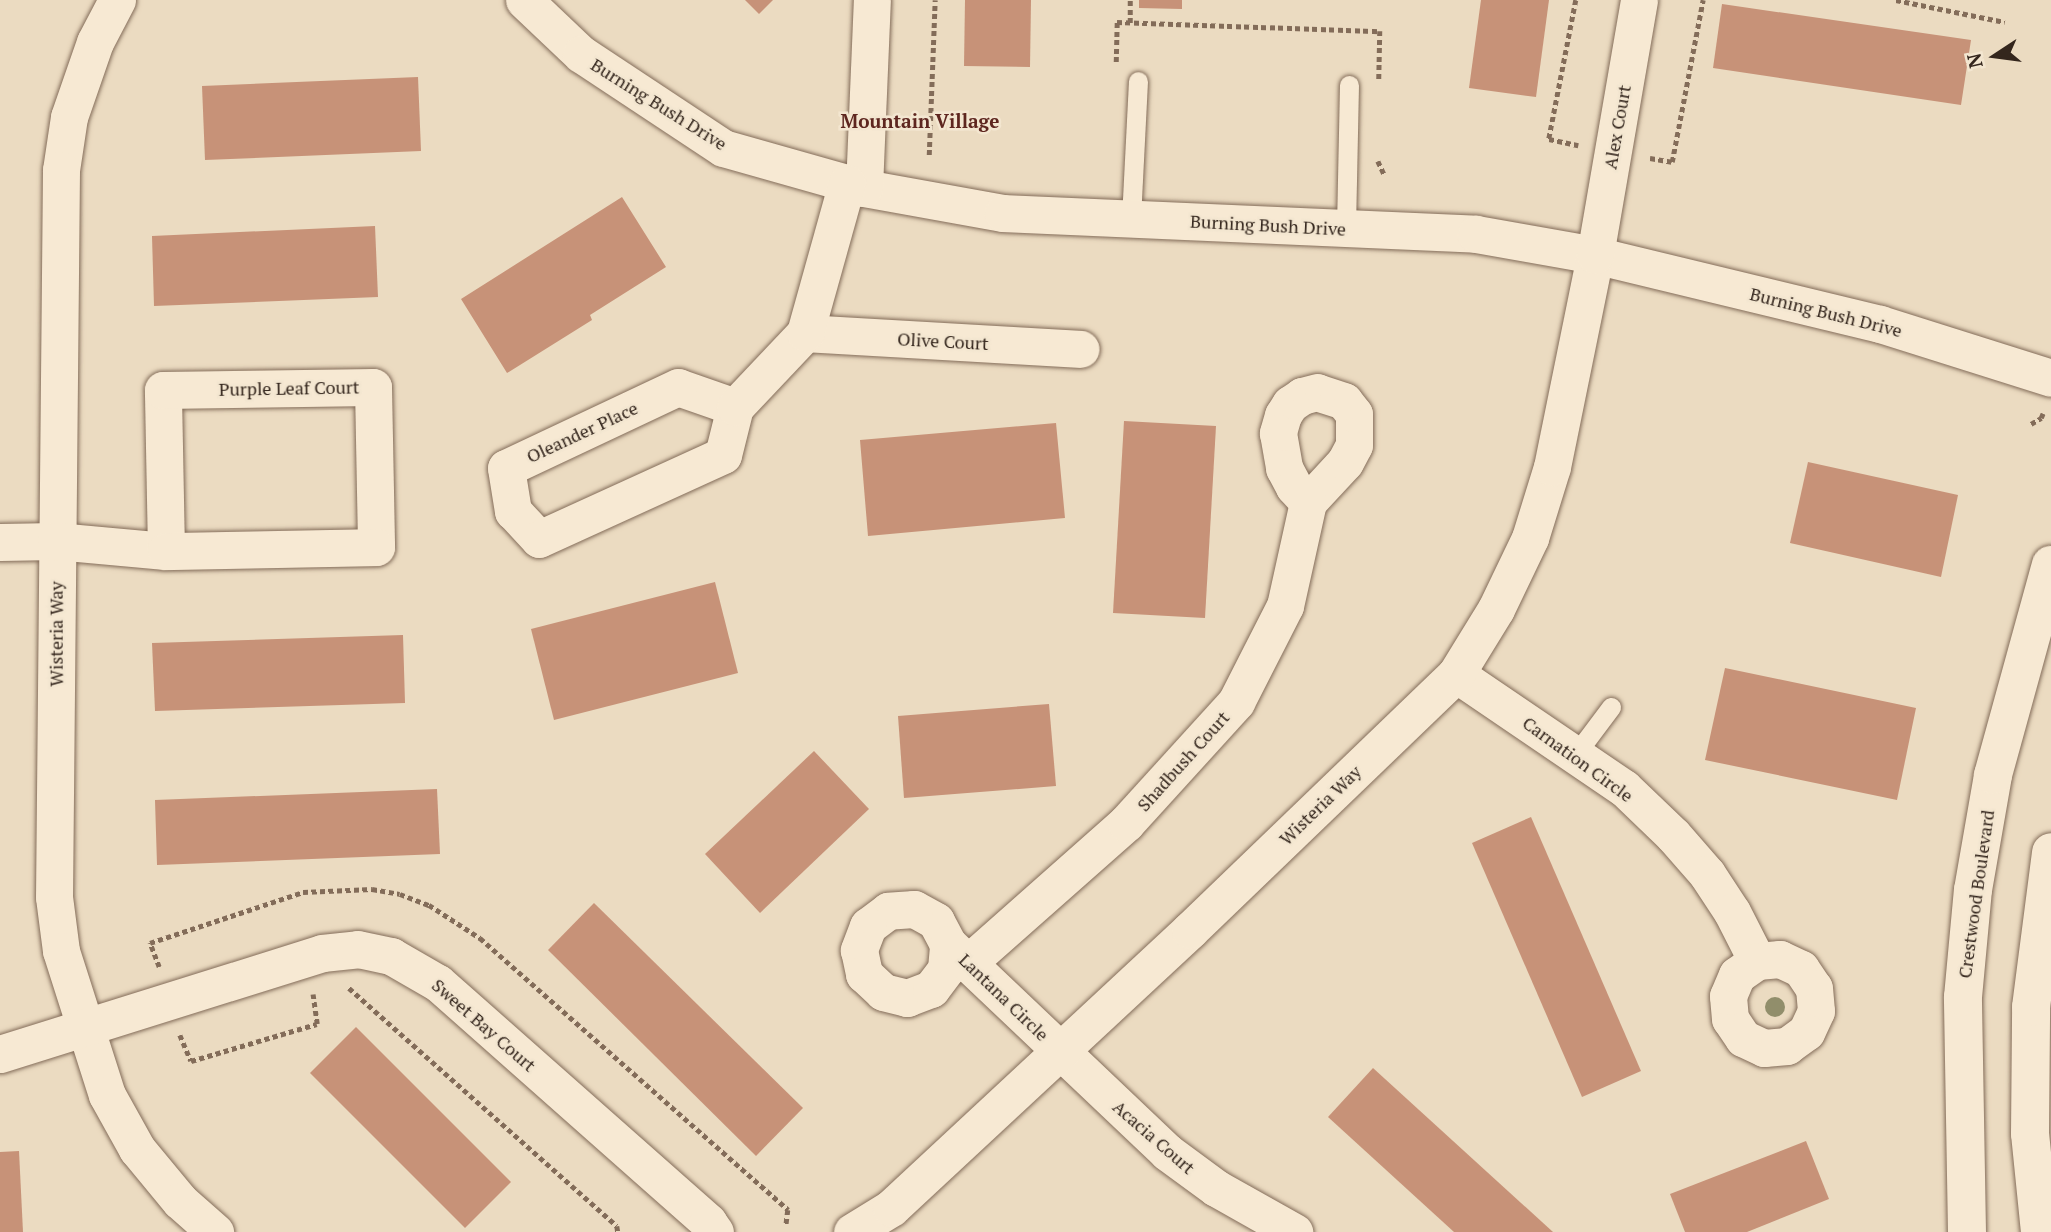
<!DOCTYPE html>
<html>
<head>
<meta charset="utf-8">
<style>
	body { margin:0 }
	#map { position:relative; width:2051px; height:1232px; overflow:hidden; background:#ebdbc1; font-family:"PT Serif",serif }
	div>[style] { position:absolute }
	[style*='--x'] { left:calc(var(--x)*1px); top:calc(var(--y)*1px); width:calc(var(--w)*1px); rotate:calc(var(--a)*1deg) }
	.building>* { inset:0; background:#c79278 }
	.path>* { height:4.5px; margin-top:-2.25px; transform-origin:0; background:repeating-linear-gradient(90deg,#836c59 0 5px,transparent 0 8.5px) }
	.roads { filter:drop-shadow(0 0 2px #836c59) drop-shadow(0 0 2px #836c59) }
	.service>* { height:19px; margin:-9.5px; padding:0 9.5px; transform-origin:9.5px; border-radius:9.5px; background:#f7e9d3 }
	.minor>* { height:37px; margin:-18.5px; padding:0 18.5px; transform-origin:18.5px; border-radius:18.5px; background:#f7e9d3 }
	.secondary>* { height:38px; margin:-19px; padding:0 19px; transform-origin:19px; border-radius:19px; background:#f7e9d3 }
	.trees>* { width:20px; height:20px; margin:-10px; border-radius:50%; background:#918e6b }
	span { translate:-50% -50%; white-space:nowrap; text-align:center; line-height:1.15; -webkit-text-stroke:5px #f3e6d0; paint-order:stroke }
	.street-label { font-size:18px; color:#34261d }
	.neighbourhood-label { font-size:19px; color:#5e261f; font-weight:700 }
	.north { position:absolute; left:1960px; top:21px; width:70px; height:70px; -webkit-text-stroke:5px #f3e6d0; paint-order:stroke; rotate:257deg; font-size:19px; font-weight:700; line-height:28px; text-align:center; color:#34261d }
	.north::after { content:''; display:block; margin:auto; width:24px; height:32px; background:#34261d; clip-path:polygon(50% 0,100% 100%,50% 72%,0 100%) }
</style>
</head>
<body>
<div id="map">
	<div class="building">
		<i style="clip-path:polygon(745px 0,773px 0,759px 14px)"></i>
		<i style="clip-path:polygon(965px 0,1031px 0,1030px 67px,964px 66px)"></i>
		<i style="clip-path:polygon(1139px 0,1182px 0,1182px 9px,1139px 8px)"></i>
		<i style="clip-path:polygon(1481px 0,1549px 0,1536px 97px,1469px 88px)"></i>
		<i style="clip-path:polygon(1722px 4px,1971px 40px,1961px 105px,1713px 68px)"></i>
		<i style="clip-path:polygon(418px 77px,421px 151px,205px 160px,202px 86px)"></i>
		<i style="clip-path:polygon(622px 197px,666px 267px,590px 315px,592px 320px,507px 373px,461px 299px)"></i>
		<i style="clip-path:polygon(375px 226px,378px 297px,154px 306px,152px 236px)"></i>
		<i style="clip-path:polygon(1124px 421px,1216px 426px,1205px 618px,1113px 613px)"></i>
		<i style="clip-path:polygon(1056px 423px,1065px 518px,868px 536px,860px 440px)"></i>
		<i style="clip-path:polygon(1808px 462px,1958px 495px,1941px 577px,1790px 543px)"></i>
		<i style="clip-path:polygon(715px 582px,738px 673px,554px 720px,531px 629px)"></i>
		<i style="clip-path:polygon(403px 635px,405px 703px,155px 711px,152px 643px)"></i>
		<i style="clip-path:polygon(1725px 668px,1916px 708px,1897px 800px,1705px 760px)"></i>
		<i style="clip-path:polygon(1049px 704px,1056px 786px,904px 798px,898px 716px)"></i>
		<i style="clip-path:polygon(814px 751px,869px 809px,760px 913px,705px 854px)"></i>
		<i style="clip-path:polygon(437px 789px,440px 854px,157px 865px,155px 800px)"></i>
		<i style="clip-path:polygon(1531px 817px,1641px 1071px,1582px 1097px,1472px 843px)"></i>
		<i style="clip-path:polygon(594px 903px,803px 1108px,756px 1156px,548px 950px)"></i>
		<i style="clip-path:polygon(356px 1027px,511px 1182px,465px 1228px,310px 1073px)"></i>
		<i style="clip-path:polygon(1373px 1068px,1553px 1232px,1454px 1232px,1328px 1117px)"></i>
		<i style="clip-path:polygon(1806px 1141px,1829px 1199px,1747px 1232px,1685px 1232px,1670px 1194px)"></i>
		<i style="clip-path:polygon(19px 1151px,23px 1232px,0 1232px,0 1152px)"></i>
	</div>
	<div class="path">
		<i style="--x:1576;--y:0;--w:142;--a:101"></i>
		<i style="--x:1549;--y:139;--w:30;--a:12"></i>
		<i style="--x:1896;--y:0;--w:111;--a:11.4"></i>
		<i style="--x:1130;--y:23;--w:23;--a:-90"></i>
		<i style="--x:1116;--y:62;--w:40;--a:-88.6"></i>
		<i style="--x:1117;--y:22;--w:263;--a:2"></i>
		<i style="--x:1380;--y:31;--w:48;--a:91.2"></i>
		<i style="--x:929;--y:155;--w:155;--a:-87.8"></i>
		<i style="--x:1650;--y:158;--w:22;--a:10"></i>
		<i style="--x:1672;--y:162;--w:165;--a:-79.2"></i>
		<i style="--x:1378;--y:161;--w:14;--a:65"></i>
		<i style="--x:2031;--y:424;--w:12;--a:-31"></i>
		<i style="--x:2041;--y:418;--w:5;--a:-68"></i>
		<i style="--x:159;--y:967;--w:26;--a:-111"></i>
		<i style="--x:150;--y:943;--w:161;--a:-18.4"></i>
		<i style="--x:303;--y:892;--w:69;--a:-2.5"></i>
		<i style="--x:372;--y:889;--w:28;--a:10"></i>
		<i style="--x:400;--y:894;--w:31;--a:21"></i>
		<i style="--x:429;--y:905;--w:61;--a:32.9"></i>
		<i style="--x:480;--y:938;--w:411;--a:41.4"></i>
		<i style="--x:788;--y:1210;--w:16;--a:97"></i>
		<i style="--x:349;--y:988;--w:358;--a:41.6"></i>
		<i style="--x:617;--y:1226;--w:6;--a:81"></i>
		<i style="--x:180;--y:1035;--w:28;--a:67"></i>
		<i style="--x:191;--y:1061;--w:131;--a:-16.4"></i>
		<i style="--x:317;--y:1024;--w:30;--a:-98"></i>
	</div>
	<div class="roads">
		<div class="service">
			<i style="--x:1131;--y:219;--w:138;--a:-87.1"></i>
			<i style="--x:1346;--y:228;--w:143;--a:-88.8"></i>
			<i style="--x:1575;--y:755;--w:60;--a:-53.1"></i>
		</div>
		<div class="minor">
			<i style="--x:117;--y:0;--w:47;--a:117.6"></i>
			<i style="--x:95;--y:42;--w:79;--a:109.1"></i>
			<i style="--x:69;--y:117;--w:54;--a:98.6"></i>
			<i style="--x:61;--y:170;--w:727;--a:90.55"></i>
			<i style="--x:54;--y:897;--w:54;--a:82.6"></i>
			<i style="--x:61;--y:951;--w:151;--a:72.3"></i>
			<i style="--x:107;--y:1095;--w:62;--a:60.9"></i>
			<i style="--x:137;--y:1149;--w:67;--a:50.4"></i>
			<i style="--x:180;--y:1201;--w:47;--a:41.5"></i>
			<i style="--x:524;--y:0;--w:79;--a:43.5"></i>
			<i style="--x:581;--y:54;--w:170;--a:33.5"></i>
			<i style="--x:723;--y:148;--w:147;--a:15.8"></i>
			<i style="--x:864;--y:188;--w:141;--a:10.2"></i>
			<i style="--x:1003;--y:213;--w:473;--a:2.5"></i>
			<i style="--x:1476;--y:234;--w:121;--a:10"></i>
			<i style="--x:1595;--y:255;--w:293;--a:13.6"></i>
			<i style="--x:1880;--y:324;--w:179;--a:17.5"></i>
			<i style="--x:864;--y:188;--w:188;--a:-87.6"></i>
			<i style="--x:805;--y:333;--w:276;--a:3.3"></i>
			<i style="--x:735;--y:407;--w:60;--a:-160.7"></i>
			<i style="--x:678;--y:387;--w:190;--a:154.8"></i>
			<i style="--x:506;--y:468;--w:44;--a:80.8"></i>
			<i style="--x:513;--y:511;--w:38;--a:47"></i>
			<i style="--x:539;--y:539;--w:202;--a:-24.5"></i>
			<i style="--x:723;--y:455;--w:49;--a:-76"></i>
			<i style="--x:735;--y:407;--w:102;--a:-46.6"></i>
			<i style="--x:805;--y:333;--w:156;--a:-74.4"></i>
			<i style="--x:0;--y:542;--w:56;--a:-1"></i>
			<i style="--x:56;--y:541;--w:110;--a:5.2"></i>
			<i style="--x:166;--y:551;--w:161;--a:-91.1"></i>
			<i style="--x:163;--y:390;--w:210;--a:-0.8"></i>
			<i style="--x:373;--y:387;--w:160;--a:88.9"></i>
			<i style="--x:376;--y:547;--w:210;--a:178.9"></i>
			<i style="--x:1456;--y:674;--w:203;--a:34.2"></i>
			<i style="--x:1624;--y:788;--w:68;--a:43.8"></i>
			<i style="--x:1673;--y:835;--w:52;--a:48.9"></i>
			<i style="--x:1707;--y:874;--w:45;--a:56.7"></i>
			<i style="--x:1732;--y:912;--w:55;--a:63"></i>
			<i style="--x:1757;--y:961;--w:23;--a:-5"></i>
			<i style="--x:1780;--y:959;--w:23;--a:25"></i>
			<i style="--x:1801;--y:969;--w:23;--a:56"></i>
			<i style="--x:1814;--y:988;--w:23;--a:85"></i>
			<i style="--x:1816;--y:1011;--w:23;--a:115"></i>
			<i style="--x:1806;--y:1032;--w:24;--a:144"></i>
			<i style="--x:1787;--y:1046;--w:23;--a:175"></i>
			<i style="--x:1764;--y:1048;--w:23;--a:-155"></i>
			<i style="--x:1743;--y:1038;--w:23;--a:-124"></i>
			<i style="--x:1730;--y:1019;--w:23;--a:-95"></i>
			<i style="--x:1728;--y:996;--w:23;--a:-67"></i>
			<i style="--x:1737;--y:975;--w:24;--a:-35"></i>
			<i style="--x:948;--y:944;--w:26;--a:-118"></i>
			<i style="--x:936;--y:921;--w:25;--a:-151"></i>
			<i style="--x:914;--y:909;--w:26;--a:176"></i>
			<i style="--x:888;--y:911;--w:25;--a:143"></i>
			<i style="--x:868;--y:926;--w:26;--a:111"></i>
			<i style="--x:859;--y:950;--w:25;--a:78"></i>
			<i style="--x:864;--y:974;--w:26;--a:43"></i>
			<i style="--x:883;--y:992;--w:25;--a:14"></i>
			<i style="--x:907;--y:998;--w:26;--a:-21"></i>
			<i style="--x:931;--y:989;--w:25;--a:-53"></i>
			<i style="--x:946;--y:969;--w:25;--a:-85"></i>
			<i style="--x:948;--y:944;--w:302;--a:43.5"></i>
			<i style="--x:1167;--y:1152;--w:61;--a:36.3"></i>
			<i style="--x:1216;--y:1188;--w:90;--a:29.4"></i>
			<i style="--x:969;--y:962;--w:210;--a:-41.5"></i>
			<i style="--x:1126;--y:823;--w:164;--a:-47.7"></i>
			<i style="--x:1236;--y:702;--w:108;--a:-63"></i>
			<i style="--x:1285;--y:606;--w:107;--a:-77.5"></i>
			<i style="--x:1308;--y:502;--w:54;--a:-47.2"></i>
			<i style="--x:1345;--y:462;--w:19;--a:-62"></i>
			<i style="--x:1354;--y:445;--w:31;--a:-90"></i>
			<i style="--x:1354;--y:414;--w:16;--a:-128"></i>
			<i style="--x:1344;--y:401;--w:28;--a:-162"></i>
			<i style="--x:1317;--y:392;--w:16;--a:165"></i>
			<i style="--x:1302;--y:396;--w:14;--a:146"></i>
			<i style="--x:1290;--y:404;--w:13;--a:122"></i>
			<i style="--x:1283;--y:415;--w:19;--a:106"></i>
			<i style="--x:1278;--y:433;--w:36;--a:80"></i>
			<i style="--x:1284;--y:468;--w:21;--a:62"></i>
			<i style="--x:1294;--y:487;--w:21;--a:47"></i>
			<i style="--x:0;--y:1054;--w:337;--a:-17.4"></i>
			<i style="--x:322;--y:953;--w:36;--a:-6"></i>
			<i style="--x:358;--y:949;--w:34;--a:12"></i>
			<i style="--x:391;--y:956;--w:54;--a:29.9"></i>
			<i style="--x:438;--y:983;--w:361;--a:41.5"></i>
			<i style="--x:708;--y:1222;--w:12;--a:55"></i>
			<i style="--x:852;--y:1232;--w:46;--a:-31.6"></i>
			<i style="--x:891;--y:1208;--w:408;--a:-42.9"></i>
			<i style="--x:1190;--y:930;--w:369;--a:-43.9"></i>
			<i style="--x:1456;--y:674;--w:76;--a:-58.4"></i>
			<i style="--x:1496;--y:609;--w:79;--a:-64.4"></i>
			<i style="--x:1530;--y:538;--w:74;--a:-72.8"></i>
			<i style="--x:1552;--y:467;--w:216;--a:-78.5"></i>
			<i style="--x:1595;--y:255;--w:259;--a:-80.2"></i>
		</div>
		<div class="secondary">
			<i style="--x:1967;--y:1232;--w:235;--a:-91"></i>
			<i style="--x:1963;--y:997;--w:107;--a:-84.7"></i>
			<i style="--x:1973;--y:890;--w:117;--a:-80.1"></i>
			<i style="--x:1993;--y:775;--w:218;--a:-74.6"></i>
			<i style="--x:2040;--y:1232;--w:99;--a:-95.8"></i>
			<i style="--x:2030;--y:1134;--w:127;--a:-89.5"></i>
			<i style="--x:2031;--y:1007;--w:156;--a:-82.6"></i>
		</div>
	</div>
	<div class="trees">
		<i style="left:1775px;top:1007px"></i>
	</div>
	<div class="street-label">
		<span style="left:659px;top:104px;rotate:32deg">Burning Bush Drive</span>
		<span style="left:1617px;top:127px;rotate:-80deg">Alex Court</span>
		<span style="left:1268px;top:225px;rotate:3deg">Burning Bush Drive</span>
		<span style="left:1826px;top:312px;rotate:14deg">Burning Bush Drive</span>
		<span style="left:943px;top:341px;rotate:3deg">Olive Court</span>
		<span style="left:289px;top:388px;rotate:-1deg">Purple Leaf Court</span>
		<span style="left:582px;top:432px;rotate:-25deg">Oleander Place</span>
		<span style="left:56px;top:634px;rotate:-90deg">Wisteria Way</span>
		<span style="left:1578px;top:759px;rotate:36deg">Carnation Circle</span>
		<span style="left:1183px;top:761px;rotate:-48deg">Shadbush Court</span>
		<span style="left:1320px;top:805px;rotate:-44deg">Wisteria Way</span>
		<span style="left:1976px;top:894px;rotate:-82deg">Crestwood Boulevard</span>
		<span style="left:1004px;top:997px;rotate:44deg">Lantana Circle</span>
		<span style="left:484px;top:1025px;rotate:41deg">Sweet Bay Court</span>
		<span style="left:1154px;top:1137px;rotate:41deg">Acacia Court</span>
	</div>
	<div class="neighbourhood-label">
		<span style="left:920px;top:121px">Mountain Village</span>
	</div>
	<div class="north">N</div>
</div>
</body>
</html>
